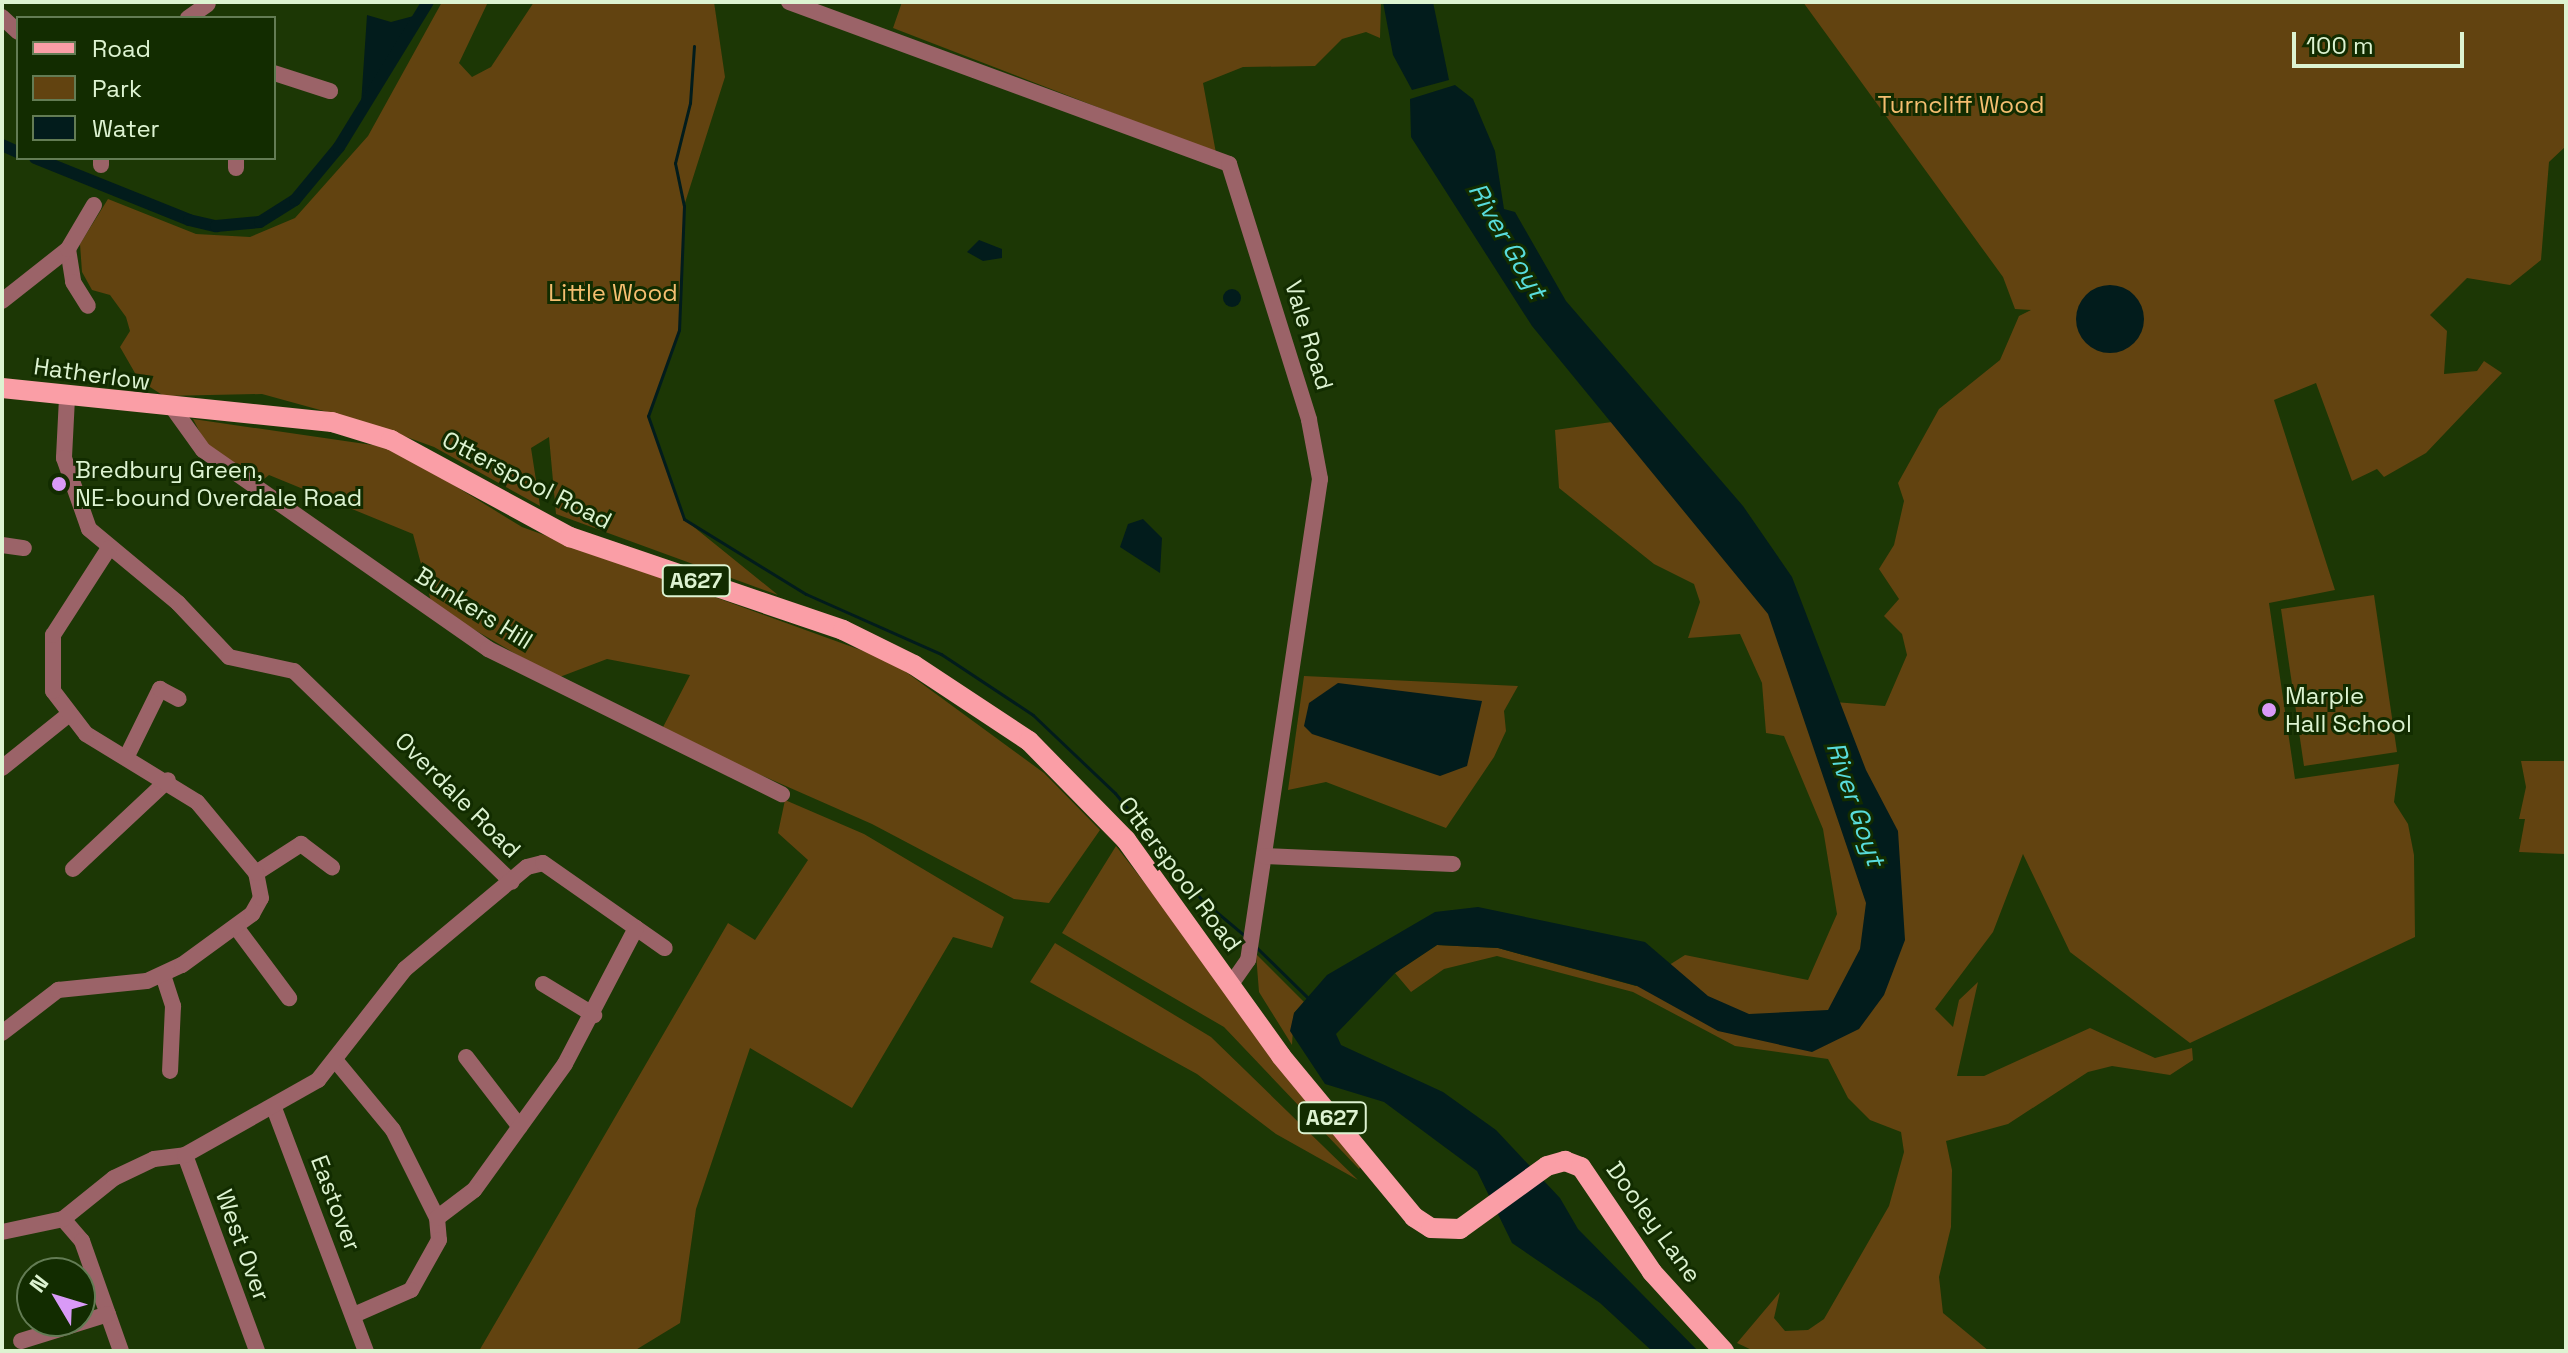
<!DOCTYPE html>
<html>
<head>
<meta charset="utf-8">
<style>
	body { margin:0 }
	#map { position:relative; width:2568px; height:1353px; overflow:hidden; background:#1c3705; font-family:"Space Grotesk",sans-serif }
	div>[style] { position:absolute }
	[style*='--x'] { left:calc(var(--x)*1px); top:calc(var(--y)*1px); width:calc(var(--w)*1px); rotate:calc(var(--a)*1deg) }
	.green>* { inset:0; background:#624310 }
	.water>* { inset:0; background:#021c1c }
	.round { border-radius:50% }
	.stream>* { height:3px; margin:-1.5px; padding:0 1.5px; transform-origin:1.5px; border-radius:1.5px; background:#021c1c }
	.canal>* { height:12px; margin:-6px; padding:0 6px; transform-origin:6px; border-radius:6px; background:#021c1c }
	.minor>* { height:16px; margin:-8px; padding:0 8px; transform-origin:8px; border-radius:8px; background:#9b6368 }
	.major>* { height:20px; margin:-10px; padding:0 10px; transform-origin:10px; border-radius:10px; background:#fa9ea6 }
	.dots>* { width:22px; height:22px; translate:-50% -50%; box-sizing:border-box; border:4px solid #122c00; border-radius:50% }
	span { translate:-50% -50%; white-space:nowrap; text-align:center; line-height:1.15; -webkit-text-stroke:6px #122c00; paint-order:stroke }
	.shield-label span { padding:2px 6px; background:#122c00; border:2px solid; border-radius:6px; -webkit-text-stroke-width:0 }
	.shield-label { font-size:22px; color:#ddf3d1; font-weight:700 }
	.park-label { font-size:24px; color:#f5be70 }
	.street-label { font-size:24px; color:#ddf3d1 }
	.poi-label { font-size:24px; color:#ddf3d1 }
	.left { translate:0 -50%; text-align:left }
	.water-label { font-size:26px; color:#58dcdb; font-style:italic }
	.frame { position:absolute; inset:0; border:4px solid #ddf3d1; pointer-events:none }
	.legend { position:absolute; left:16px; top:16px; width:260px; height:144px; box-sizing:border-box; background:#122c00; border:2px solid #637c54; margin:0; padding:10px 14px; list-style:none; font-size:24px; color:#ddf3d1 }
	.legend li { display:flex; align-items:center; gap:16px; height:40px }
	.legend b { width:40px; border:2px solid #637c54 }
	.north { position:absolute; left:16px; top:1257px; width:80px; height:80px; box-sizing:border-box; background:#122c00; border:2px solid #637c54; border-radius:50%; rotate:308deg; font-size:22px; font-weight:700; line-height:32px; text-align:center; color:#ddf3d1 }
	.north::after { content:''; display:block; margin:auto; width:28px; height:36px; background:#d99af7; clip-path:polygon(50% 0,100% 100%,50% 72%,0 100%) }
	.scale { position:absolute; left:2292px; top:32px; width:172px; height:36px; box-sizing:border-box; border:4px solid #ddf3d1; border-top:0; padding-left:10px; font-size:24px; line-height:28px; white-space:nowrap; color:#ddf3d1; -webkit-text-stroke:6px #122c00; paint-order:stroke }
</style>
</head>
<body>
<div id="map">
	<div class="green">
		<i style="clip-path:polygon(442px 2px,488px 2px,459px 63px,472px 77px,491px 67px,534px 2px,714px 2px,725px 77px,684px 206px,679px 330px,648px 416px,684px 519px,778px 595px,556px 514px,549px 437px,531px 448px,540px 506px,434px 447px,371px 424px,262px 394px,164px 396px,139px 380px,120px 347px,130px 331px,126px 317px,110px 295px,92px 290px,82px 272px,80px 244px,108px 199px,196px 234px,250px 237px,295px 218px,368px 136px)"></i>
		<i style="clip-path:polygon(902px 2px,1381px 2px,1380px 38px,1366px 32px,1342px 39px,1315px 66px,1243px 67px,1203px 83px,1216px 153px,893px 28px)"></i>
		<i style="clip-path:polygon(1803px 2px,2566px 2px,2566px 146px,2549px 162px,2541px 260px,2510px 285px,2467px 278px,2430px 315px,2447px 331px,2444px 374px,2477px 371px,2484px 361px,2502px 373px,2426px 453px,2384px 477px,2377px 469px,2352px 481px,2316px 383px,2274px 400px,2335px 590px,2269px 603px,2295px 779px,2399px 764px,2394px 802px,2408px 824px,2414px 855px,2415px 937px,2190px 1043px,2070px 952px,2023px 854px,1993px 932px,1935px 1009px,1953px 1027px,1959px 1000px,1978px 982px,1957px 1076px,1984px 1076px,2090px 1028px,2155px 1058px,2192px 1048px,2193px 1060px,2170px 1075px,2112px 1066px,2088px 1072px,2008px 1124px,1946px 1141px,1952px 1170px,1951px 1227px,1939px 1277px,1943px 1313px,1989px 1351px,1754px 1351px,1737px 1343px,1780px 1292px,1774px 1318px,1785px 1331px,1808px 1330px,1824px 1319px,1889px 1206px,1904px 1152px,1901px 1132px,1870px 1120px,1848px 1098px,1828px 1059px,1735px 1046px,1633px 992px,1497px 956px,1444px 969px,1411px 992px,1395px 973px,1437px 945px,1498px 948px,1636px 986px,1685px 955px,1808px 980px,1837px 914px,1823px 829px,1784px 736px,1766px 733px,1762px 683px,1740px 634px,1688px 638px,1700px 602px,1694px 584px,1654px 564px,1559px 488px,1555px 430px,1633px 419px,1687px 473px,1822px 701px,1885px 706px,1907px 655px,1902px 634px,1884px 616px,1899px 599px,1879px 569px,1894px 545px,1904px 501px,1898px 483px,1939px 409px,2000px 360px,2019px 316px,2031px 310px,2015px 309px,2003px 277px)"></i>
		<i style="clip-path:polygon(193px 419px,393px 448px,522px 527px,891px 661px,1044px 773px,1100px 830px,1049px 903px,1014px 899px,872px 824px,661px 731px,690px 675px,607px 659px,557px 678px,432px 605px,413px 534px,269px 475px,258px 484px,205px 442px)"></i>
		<i style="clip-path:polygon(2374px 595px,2397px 752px,2304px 766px,2281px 609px)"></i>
		<i style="clip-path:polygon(1304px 676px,1518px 686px,1504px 711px,1506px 731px,1494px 757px,1446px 828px,1326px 782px,1288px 790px)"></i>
		<i style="clip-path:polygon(2521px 761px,2566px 761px,2565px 854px,2519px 852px,2525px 819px,2519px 819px,2526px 787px)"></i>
		<i style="clip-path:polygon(785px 800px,864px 834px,1004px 917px,992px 948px,953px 937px,852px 1108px,750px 1048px,696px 1209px,680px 1323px,634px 1351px,479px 1351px,728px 923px,755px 940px,808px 860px,778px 833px)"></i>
		<i style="clip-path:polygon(1116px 846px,1362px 1164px,1359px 1169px,1224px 1027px,1062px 933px)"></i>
		<i style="clip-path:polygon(1055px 943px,1211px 1037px,1358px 1180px,1276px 1134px,1197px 1074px,1030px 982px)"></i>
		<i style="clip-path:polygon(1256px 954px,1304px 1002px,1294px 1013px,1292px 1045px,1259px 992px)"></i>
	</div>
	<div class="water">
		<i style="clip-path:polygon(1383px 2px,1433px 2px,1449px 80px,1412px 90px,1393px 55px)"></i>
		<i style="clip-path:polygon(421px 14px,382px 85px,360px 119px,367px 15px,391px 22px)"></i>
		<i style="clip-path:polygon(1455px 85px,1473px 99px,1495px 151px,1504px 209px,1515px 212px,1566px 301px,1743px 506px,1792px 577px,1866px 770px,1898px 831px,1905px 940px,1884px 995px,1859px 1029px,1812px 1052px,1718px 1031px,1637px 986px,1498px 948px,1437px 945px,1395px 973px,1336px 1034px,1341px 1045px,1443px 1092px,1496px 1130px,1560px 1198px,1578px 1229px,1698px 1351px,1652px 1351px,1600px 1303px,1512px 1243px,1477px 1171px,1384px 1102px,1325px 1084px,1290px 1031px,1294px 1013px,1327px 975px,1435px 912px,1478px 907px,1645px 942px,1708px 996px,1749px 1014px,1828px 1010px,1860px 949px,1866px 903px,1768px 614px,1532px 326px,1411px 137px,1410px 99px)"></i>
		<i style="clip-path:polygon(979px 240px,1002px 249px,1002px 258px,983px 261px,967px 252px)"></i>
		<i class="round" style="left:2076px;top:285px;width:68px;height:68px"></i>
		<i class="round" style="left:1223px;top:289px;width:18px;height:18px"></i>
		<i style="clip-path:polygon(1143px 519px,1162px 538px,1160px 573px,1120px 547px,1128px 524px)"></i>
		<i style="clip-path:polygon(1338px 683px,1482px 701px,1467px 766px,1440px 776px,1312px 734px,1304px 726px,1309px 703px)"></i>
	</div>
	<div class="stream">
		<i style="--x:694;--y:46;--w:57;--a:94"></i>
		<i style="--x:690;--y:103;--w:62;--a:104"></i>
		<i style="--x:675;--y:163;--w:44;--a:78.2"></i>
		<i style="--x:684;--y:206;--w:124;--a:92.3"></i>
		<i style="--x:679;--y:330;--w:91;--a:109.8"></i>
		<i style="--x:648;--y:416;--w:109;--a:70.7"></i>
		<i style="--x:684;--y:519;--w:143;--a:31.6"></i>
		<i style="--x:806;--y:594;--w:148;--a:24"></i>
		<i style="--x:941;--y:654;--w:110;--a:33.5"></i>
		<i style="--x:1033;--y:715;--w:113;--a:43.6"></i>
		<i style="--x:1115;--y:793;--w:136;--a:50.9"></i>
		<i style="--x:1201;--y:899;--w:57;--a:40.1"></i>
		<i style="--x:1256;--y:947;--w:73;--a:44.4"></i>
	</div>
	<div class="canal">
		<i style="--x:2;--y:145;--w:17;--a:24"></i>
		<i style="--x:35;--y:158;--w:166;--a:21.9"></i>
		<i style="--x:189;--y:220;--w:28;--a:13"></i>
		<i style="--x:216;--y:226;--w:44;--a:-5.2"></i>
		<i style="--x:260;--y:222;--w:41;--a:-32.2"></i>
		<i style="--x:295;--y:200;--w:69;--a:-50.3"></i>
		<i style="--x:339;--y:147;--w:170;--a:-58.5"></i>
	</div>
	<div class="minor">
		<i style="--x:789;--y:2;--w:469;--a:20.2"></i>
		<i style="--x:1229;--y:164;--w:268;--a:72.6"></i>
		<i style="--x:1309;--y:420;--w:60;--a:79.4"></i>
		<i style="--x:1320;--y:479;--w:486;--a:98.5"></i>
		<i style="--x:1248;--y:960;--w:29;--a:125"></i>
		<i style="--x:2;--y:17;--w:22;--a:43"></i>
		<i style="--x:188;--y:18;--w:24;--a:-35"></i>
		<i style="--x:274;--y:73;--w:59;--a:17.8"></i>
		<i style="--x:101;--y:158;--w:7;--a:90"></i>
		<i style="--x:236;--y:158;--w:10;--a:90"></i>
		<i style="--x:68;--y:249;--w:33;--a:81"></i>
		<i style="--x:73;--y:282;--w:28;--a:58"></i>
		<i style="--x:2;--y:301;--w:84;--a:-38.2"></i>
		<i style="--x:68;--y:249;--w:51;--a:-59.4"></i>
		<i style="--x:67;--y:398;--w:60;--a:92.9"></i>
		<i style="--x:64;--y:458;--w:75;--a:70.6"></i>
		<i style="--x:89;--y:529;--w:116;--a:39.7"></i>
		<i style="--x:178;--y:603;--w:74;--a:46.6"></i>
		<i style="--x:229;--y:657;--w:66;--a:12.2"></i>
		<i style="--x:294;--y:671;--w:303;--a:44.1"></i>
		<i style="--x:175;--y:411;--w:48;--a:54.3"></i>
		<i style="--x:203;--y:450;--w:348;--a:34.9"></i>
		<i style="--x:488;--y:649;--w:328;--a:26.3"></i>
		<i style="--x:2;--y:545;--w:22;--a:8"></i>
		<i style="--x:127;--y:756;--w:75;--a:-63.8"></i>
		<i style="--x:160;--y:689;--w:21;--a:28"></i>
		<i style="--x:2;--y:768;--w:83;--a:-38.7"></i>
		<i style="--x:1264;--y:856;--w:189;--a:2.4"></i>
		<i style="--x:73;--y:869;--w:130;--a:-43.1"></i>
		<i style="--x:256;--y:873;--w:54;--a:-32.8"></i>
		<i style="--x:301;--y:844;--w:39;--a:37"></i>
		<i style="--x:236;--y:927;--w:89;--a:53.3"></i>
		<i style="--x:636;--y:928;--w:35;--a:35"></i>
		<i style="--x:163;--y:975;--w:33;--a:72"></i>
		<i style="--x:173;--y:1006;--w:65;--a:92.6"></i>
		<i style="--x:543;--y:984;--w:60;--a:31.3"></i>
		<i style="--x:2;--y:1033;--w:71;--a:-37.5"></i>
		<i style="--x:58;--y:990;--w:89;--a:-5.8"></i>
		<i style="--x:147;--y:981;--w:38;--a:-25"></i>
		<i style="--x:182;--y:965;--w:87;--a:-36.1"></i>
		<i style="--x:252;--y:914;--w:18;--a:-61"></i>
		<i style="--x:261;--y:898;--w:25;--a:-101"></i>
		<i style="--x:256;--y:873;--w:92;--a:-129.7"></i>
		<i style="--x:197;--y:802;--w:130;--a:-148.5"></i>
		<i style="--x:86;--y:734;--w:54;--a:-127.5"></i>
		<i style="--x:53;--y:691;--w:56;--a:-90"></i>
		<i style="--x:53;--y:635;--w:103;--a:-57.2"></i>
		<i style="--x:466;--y:1057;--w:88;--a:52.4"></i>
		<i style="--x:336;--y:1061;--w:89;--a:50.4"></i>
		<i style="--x:393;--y:1130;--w:98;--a:63.4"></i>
		<i style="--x:437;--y:1218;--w:22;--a:85"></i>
		<i style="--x:439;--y:1240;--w:57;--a:119.2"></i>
		<i style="--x:411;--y:1290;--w:62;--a:156.3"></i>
		<i style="--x:274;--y:1108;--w:260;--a:69.3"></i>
		<i style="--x:185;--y:1155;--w:209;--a:69.8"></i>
		<i style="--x:63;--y:1219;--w:29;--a:49"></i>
		<i style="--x:82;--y:1241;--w:117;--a:70.5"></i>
		<i style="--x:2;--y:1232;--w:62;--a:-12"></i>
		<i style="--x:63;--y:1219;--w:65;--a:-38.8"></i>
		<i style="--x:114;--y:1178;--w:44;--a:-25.4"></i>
		<i style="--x:154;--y:1159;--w:31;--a:-7"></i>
		<i style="--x:185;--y:1155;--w:153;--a:-29.4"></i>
		<i style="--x:318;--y:1080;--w:141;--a:-51.9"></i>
		<i style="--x:405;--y:969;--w:159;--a:-39.9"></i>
		<i style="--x:527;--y:867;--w:16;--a:-14"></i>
		<i style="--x:543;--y:863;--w:113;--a:35"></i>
		<i style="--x:636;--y:928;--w:153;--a:117.6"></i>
		<i style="--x:565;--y:1064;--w:155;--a:125.8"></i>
		<i style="--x:474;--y:1190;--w:46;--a:142.9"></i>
		<i style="--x:21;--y:1341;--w:91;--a:-17.2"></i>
	</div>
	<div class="major">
		<i style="--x:2;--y:388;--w:332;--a:5.9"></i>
		<i style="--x:332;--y:422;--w:62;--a:17"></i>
		<i style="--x:391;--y:440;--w:204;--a:28.5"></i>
		<i style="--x:570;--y:537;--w:288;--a:18.8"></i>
		<i style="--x:843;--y:630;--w:79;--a:26.2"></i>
		<i style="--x:914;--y:665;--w:138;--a:33.5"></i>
		<i style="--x:1029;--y:741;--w:139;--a:45.6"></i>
		<i style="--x:1126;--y:840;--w:266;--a:54.3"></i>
		<i style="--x:1281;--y:1056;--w:209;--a:50.4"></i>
		<i style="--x:1414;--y:1217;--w:20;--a:33"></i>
		<i style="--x:1431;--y:1228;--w:29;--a:2"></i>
		<i style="--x:1460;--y:1229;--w:107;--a:-35.9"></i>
		<i style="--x:1547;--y:1166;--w:19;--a:-16"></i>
		<i style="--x:1565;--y:1161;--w:17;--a:21"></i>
		<i style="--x:1581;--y:1167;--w:127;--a:55.9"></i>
		<i style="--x:1652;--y:1272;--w:107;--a:47.7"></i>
	</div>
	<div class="dots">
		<i style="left:59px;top:484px;background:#d99af7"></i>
		<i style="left:2269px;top:710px;background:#d99af7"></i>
	</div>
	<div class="shield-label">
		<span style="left:696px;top:581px">A627</span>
		<span style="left:1332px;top:1118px">A627</span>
	</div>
	<div class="park-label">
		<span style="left:1961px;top:105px">Turncliff Wood</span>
		<span style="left:613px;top:293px">Little Wood</span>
	</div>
	<div class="street-label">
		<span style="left:1309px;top:335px;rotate:73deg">Vale Road</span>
		<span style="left:92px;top:374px;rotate:8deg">Hatherlow</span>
		<span style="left:527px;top:480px;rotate:27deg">Otterspool Road</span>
		<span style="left:474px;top:608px;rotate:32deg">Bunkers Hill</span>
		<span style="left:458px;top:795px;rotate:45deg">Overdale Road</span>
		<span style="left:1180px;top:874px;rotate:53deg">Otterspool Road</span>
		<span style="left:336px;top:1203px;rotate:69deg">Eastover</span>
		<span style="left:1654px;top:1222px;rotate:54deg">Dooley Lane</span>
		<span style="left:243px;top:1245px;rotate:70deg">West Over</span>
	</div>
	<div class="poi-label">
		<span class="left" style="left:75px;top:484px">Bredbury Green,<br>NE-bound Overdale Road</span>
		<span class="left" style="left:2285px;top:710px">Marple<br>Hall School</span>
	</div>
	<div class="water-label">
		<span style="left:1507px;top:241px;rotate:60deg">River Goyt</span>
		<span style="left:1855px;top:804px;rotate:71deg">River Goyt</span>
	</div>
	<div class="frame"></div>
	<ul class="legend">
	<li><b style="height:10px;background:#fa9ea6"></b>Road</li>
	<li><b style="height:22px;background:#624310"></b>Park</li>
	<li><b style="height:22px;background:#021c1c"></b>Water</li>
	</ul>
	<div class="north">N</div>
	<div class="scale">100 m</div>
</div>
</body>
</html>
